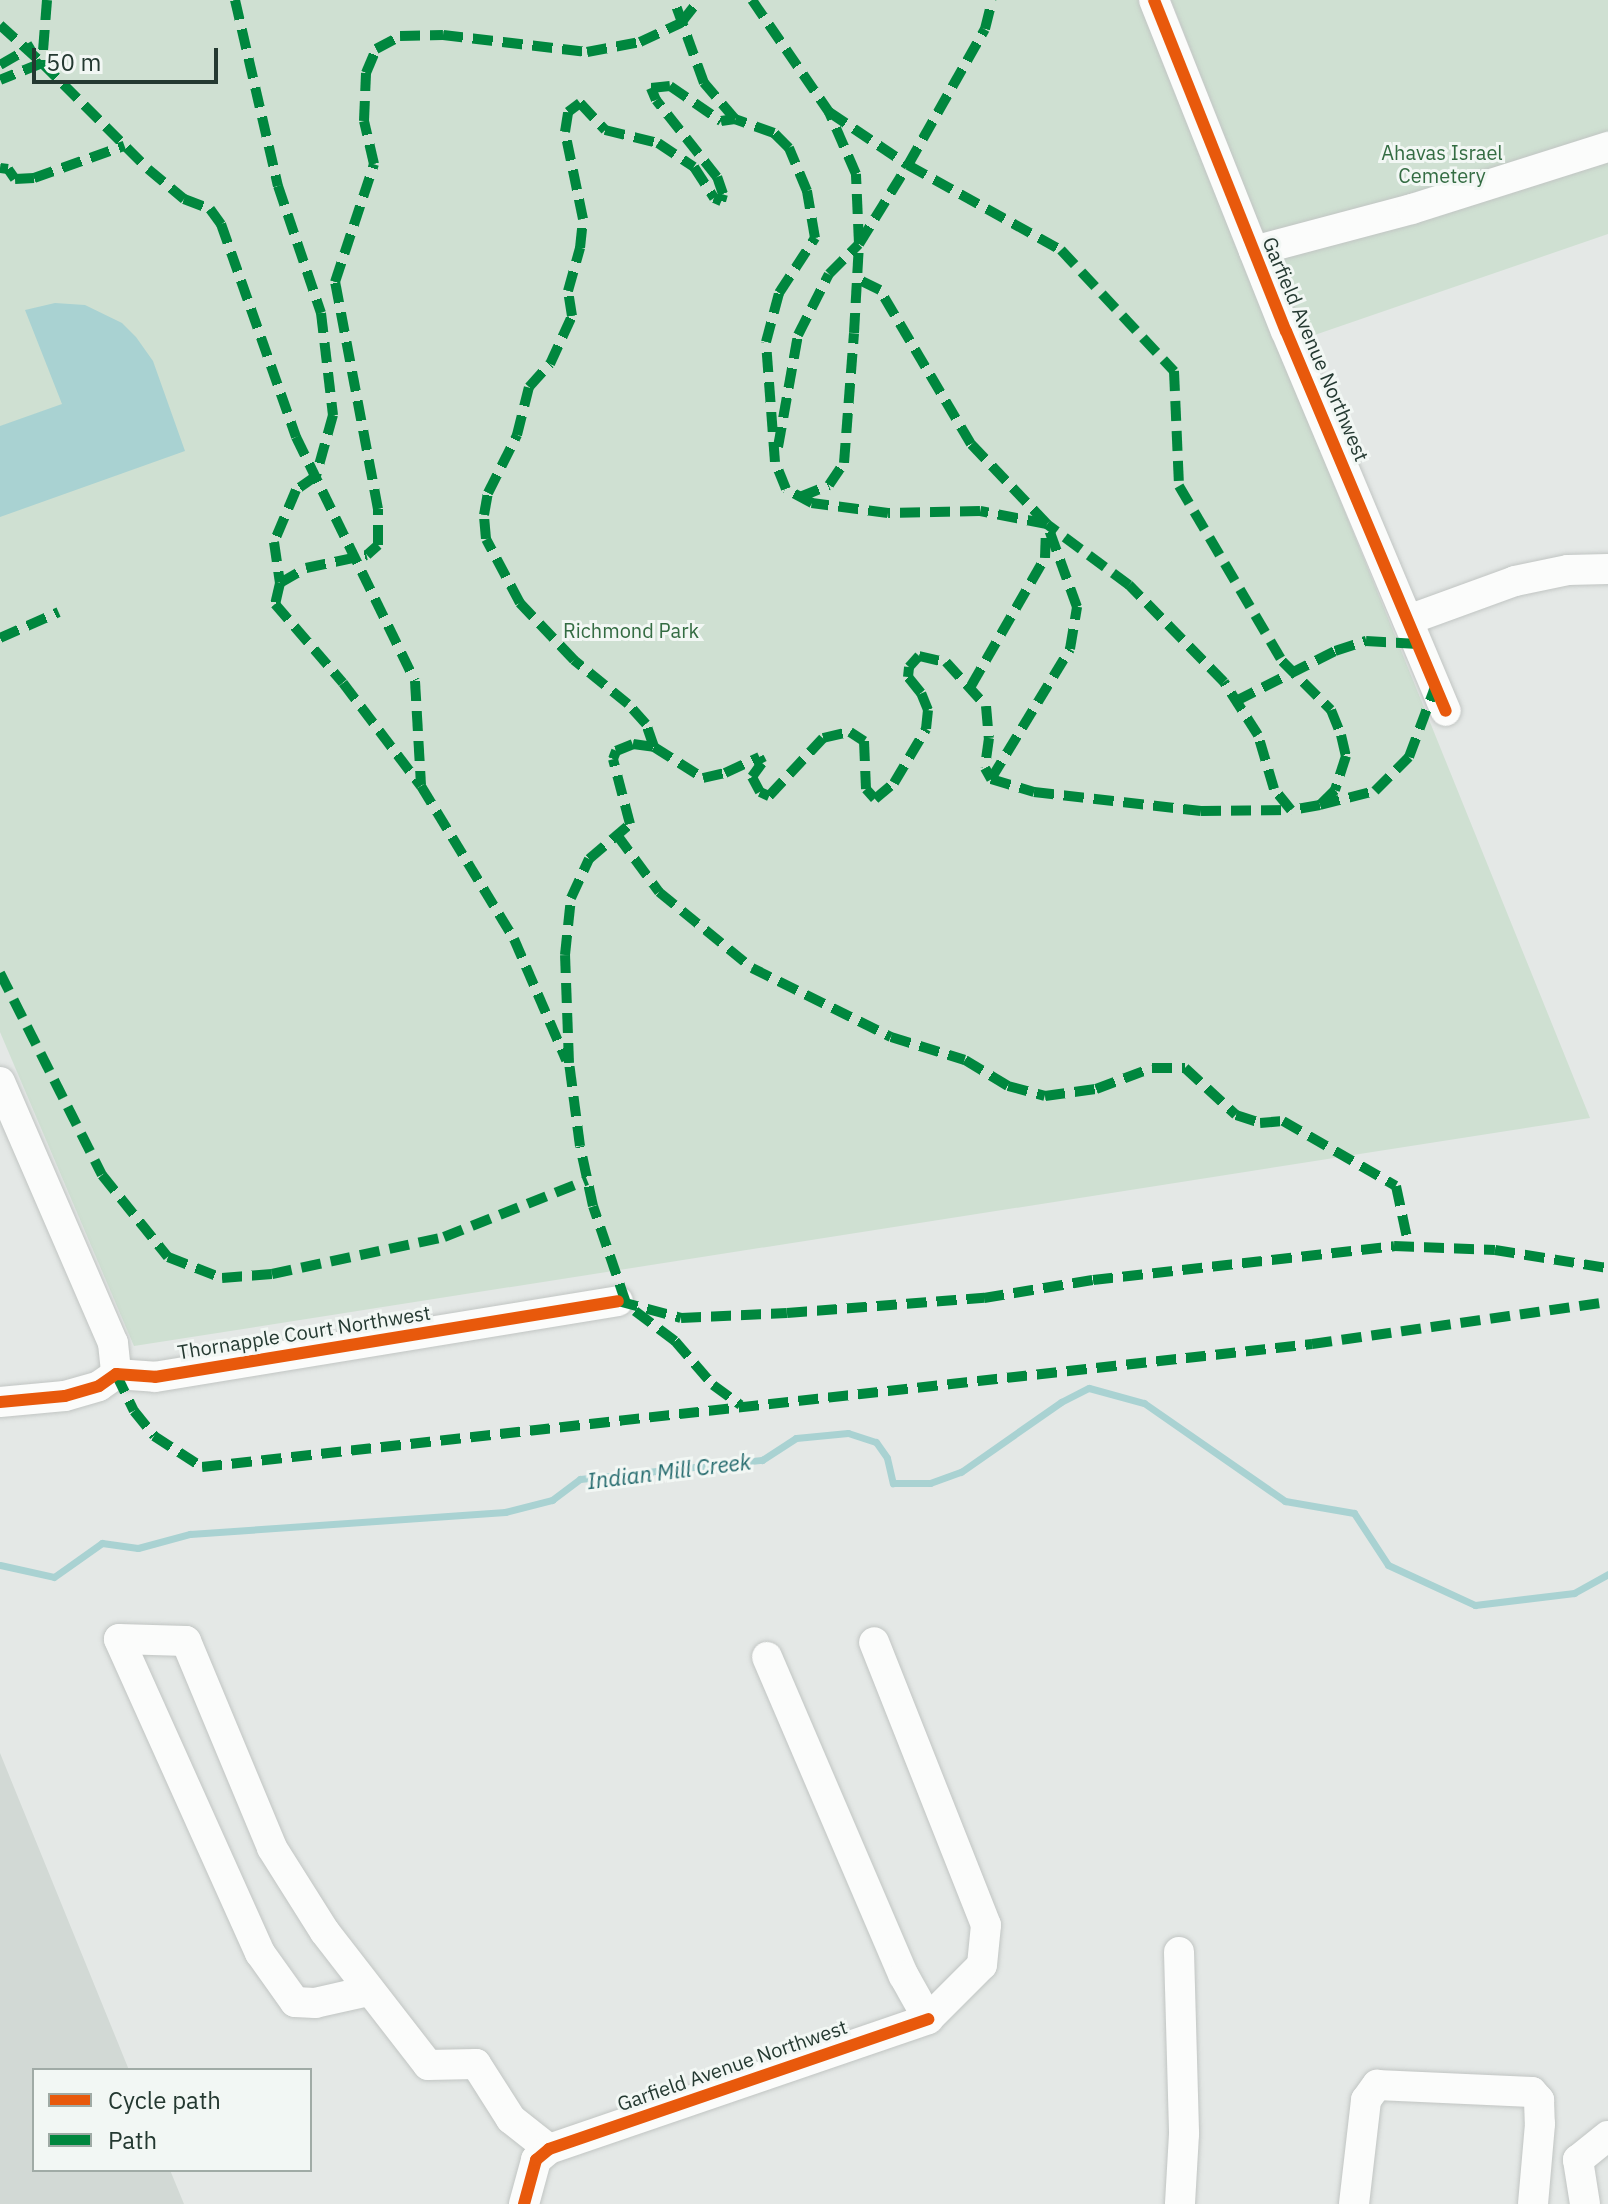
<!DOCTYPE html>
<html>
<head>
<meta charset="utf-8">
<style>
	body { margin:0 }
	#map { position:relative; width:1608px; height:2204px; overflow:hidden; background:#e4e8e6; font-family:"IBM Plex Sans",sans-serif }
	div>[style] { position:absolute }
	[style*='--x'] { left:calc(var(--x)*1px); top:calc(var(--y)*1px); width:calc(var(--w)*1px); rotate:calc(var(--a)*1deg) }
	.built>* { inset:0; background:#d2d9d5 }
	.green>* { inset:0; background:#cfe0d2 }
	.water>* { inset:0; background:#a9d2d2 }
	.stream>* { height:7px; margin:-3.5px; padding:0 3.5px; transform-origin:3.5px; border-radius:3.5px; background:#a9d2d2 }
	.roads { filter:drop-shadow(0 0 2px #c1c5c3) drop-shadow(0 0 2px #c1c5c3) }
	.minor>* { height:30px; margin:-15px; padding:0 15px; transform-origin:15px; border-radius:15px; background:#fbfcfb }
	.quiet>* { height:10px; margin-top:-5px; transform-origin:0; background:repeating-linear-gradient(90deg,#00873e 0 20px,transparent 0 30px) }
	.cycleway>* { height:12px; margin:-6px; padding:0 6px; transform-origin:6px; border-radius:6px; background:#e8590c }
	span { translate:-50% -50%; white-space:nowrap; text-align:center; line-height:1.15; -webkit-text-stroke:6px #f2f7f4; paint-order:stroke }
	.park-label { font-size:20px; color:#336c42 }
	.street-label { font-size:20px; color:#243931 }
	.water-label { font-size:22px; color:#256b6e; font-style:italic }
	.legend { position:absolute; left:32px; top:2068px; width:280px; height:104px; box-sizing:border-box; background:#f2f7f4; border:2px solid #a0aba6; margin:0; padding:10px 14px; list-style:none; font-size:24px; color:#243931 }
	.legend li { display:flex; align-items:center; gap:16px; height:40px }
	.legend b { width:40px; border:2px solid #a0aba6 }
	.scale { position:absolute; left:32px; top:48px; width:186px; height:36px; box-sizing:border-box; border:4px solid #243931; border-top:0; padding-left:10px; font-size:24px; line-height:28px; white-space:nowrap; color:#243931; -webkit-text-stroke:6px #f2f7f4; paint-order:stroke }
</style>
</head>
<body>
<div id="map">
	<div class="built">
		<i style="clip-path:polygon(0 1753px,129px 2070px,34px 2070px,34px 2170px,170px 2170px,184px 2204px,0 2204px)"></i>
	</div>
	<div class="green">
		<i style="clip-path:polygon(0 0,1138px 0,1590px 1118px,134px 1346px,0 1032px)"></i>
		<i style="clip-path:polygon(1171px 0,1608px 0,1608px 234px,1303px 339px)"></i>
	</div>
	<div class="water">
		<i style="clip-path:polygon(55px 303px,85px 305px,122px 323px,136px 337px,153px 361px,185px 451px,0 517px,0 426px,62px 404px,25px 310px)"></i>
	</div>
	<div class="stream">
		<i style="--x:0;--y:1565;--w:55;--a:12.5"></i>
		<i style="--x:54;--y:1577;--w:59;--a:-35.3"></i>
		<i style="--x:102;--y:1543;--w:36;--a:8"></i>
		<i style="--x:138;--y:1548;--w:54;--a:-15.1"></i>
		<i style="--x:190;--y:1534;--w:316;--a:-4"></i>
		<i style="--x:505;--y:1512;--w:49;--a:-14.3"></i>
		<i style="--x:552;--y:1500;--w:35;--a:-37"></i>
		<i style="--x:580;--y:1479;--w:183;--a:-6"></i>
		<i style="--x:762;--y:1460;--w:40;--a:-32.9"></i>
		<i style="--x:796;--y:1438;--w:52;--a:-5.5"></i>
		<i style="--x:848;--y:1433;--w:29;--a:18"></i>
		<i style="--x:876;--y:1442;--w:19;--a:55"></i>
		<i style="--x:887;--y:1458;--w:26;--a:77"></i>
		<i style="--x:893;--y:1483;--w:37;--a:0"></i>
		<i style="--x:930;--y:1483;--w:33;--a:-20"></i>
		<i style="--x:961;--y:1472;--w:122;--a:-35"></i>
		<i style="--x:1061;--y:1402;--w:31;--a:-27"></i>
		<i style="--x:1089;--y:1388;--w:57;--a:15.3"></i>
		<i style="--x:1144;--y:1403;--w:172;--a:34.8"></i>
		<i style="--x:1285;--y:1501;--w:70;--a:9.9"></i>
		<i style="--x:1354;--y:1513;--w:62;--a:56.8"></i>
		<i style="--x:1388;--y:1565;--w:96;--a:24.7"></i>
		<i style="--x:1475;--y:1605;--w:100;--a:-6.9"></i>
		<i style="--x:1574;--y:1593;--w:39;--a:-29"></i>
	</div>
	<div class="roads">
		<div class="minor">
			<i style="--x:1154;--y:0;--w:356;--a:68.3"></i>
			<i style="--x:1286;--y:331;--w:412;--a:67.2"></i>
			<i style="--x:1254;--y:251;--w:163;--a:-14.9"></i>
			<i style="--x:1412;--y:209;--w:206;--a:-17.6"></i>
			<i style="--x:1408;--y:620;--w:114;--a:-20"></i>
			<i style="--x:1515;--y:581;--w:54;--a:-11.7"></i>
			<i style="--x:1568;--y:570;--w:40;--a:-1.4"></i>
			<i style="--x:0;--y:1082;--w:284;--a:66.6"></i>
			<i style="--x:113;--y:1343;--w:31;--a:84"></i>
			<i style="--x:0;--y:1402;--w:65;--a:-5.3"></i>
			<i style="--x:65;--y:1396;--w:35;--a:-16"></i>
			<i style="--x:99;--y:1386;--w:21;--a:-35"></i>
			<i style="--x:116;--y:1374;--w:39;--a:4"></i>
			<i style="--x:155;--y:1377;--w:469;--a:-9.3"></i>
			<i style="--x:767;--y:1657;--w:347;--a:66.8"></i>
			<i style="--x:904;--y:1976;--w:49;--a:60.8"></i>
			<i style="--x:1179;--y:1952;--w:182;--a:88.4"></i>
			<i style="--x:1184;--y:2134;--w:70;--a:93.3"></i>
			<i style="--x:368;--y:1991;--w:54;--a:167.2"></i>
			<i style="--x:315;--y:2003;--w:20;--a:-177"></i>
			<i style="--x:295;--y:2002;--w:60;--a:-125.5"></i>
			<i style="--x:260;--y:1953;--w:344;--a:-114.2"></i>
			<i style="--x:119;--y:1639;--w:67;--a:1.7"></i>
			<i style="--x:186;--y:1641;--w:224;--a:67.4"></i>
			<i style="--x:272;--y:1848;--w:99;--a:57.8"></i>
			<i style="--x:325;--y:1932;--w:168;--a:52.2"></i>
			<i style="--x:428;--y:2065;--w:48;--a:-1.2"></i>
			<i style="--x:476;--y:2064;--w:65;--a:57.5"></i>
			<i style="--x:511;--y:2119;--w:48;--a:38.3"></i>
			<i style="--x:524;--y:2204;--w:46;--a:-74.7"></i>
			<i style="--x:536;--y:2160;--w:17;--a:-40"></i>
			<i style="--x:549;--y:2149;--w:401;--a:-18.9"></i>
			<i style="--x:928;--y:2019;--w:76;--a:-45"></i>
			<i style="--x:982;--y:1965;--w:40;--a:-84.3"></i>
			<i style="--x:986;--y:1925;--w:304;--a:-111.6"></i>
			<i style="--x:1354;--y:2204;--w:105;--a:-83.4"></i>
			<i style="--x:1366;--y:2100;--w:19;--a:-54"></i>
			<i style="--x:1377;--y:2085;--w:155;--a:2.6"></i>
			<i style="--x:1532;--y:2092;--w:11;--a:49"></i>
			<i style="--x:1539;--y:2100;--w:24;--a:88"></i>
			<i style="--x:1540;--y:2124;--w:80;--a:95"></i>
			<i style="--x:1585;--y:2204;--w:45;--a:-99"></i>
			<i style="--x:1578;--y:2160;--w:38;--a:-39"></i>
		</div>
	</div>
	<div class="quiet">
		<i style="--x:47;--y:0;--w:63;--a:94.5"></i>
		<i style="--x:42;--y:63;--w:150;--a:45"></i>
		<i style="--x:148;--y:169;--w:47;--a:39.8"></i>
		<i style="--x:184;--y:199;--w:28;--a:21"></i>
		<i style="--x:210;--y:209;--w:19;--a:54"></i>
		<i style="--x:221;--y:224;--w:226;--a:70.6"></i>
		<i style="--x:296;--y:437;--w:271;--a:64"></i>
		<i style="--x:415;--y:681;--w:104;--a:86.7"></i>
		<i style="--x:235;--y:0;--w:191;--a:77"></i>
		<i style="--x:278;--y:186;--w:134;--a:71.3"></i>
		<i style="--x:321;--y:313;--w:103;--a:83.3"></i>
		<i style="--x:333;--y:415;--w:63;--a:105.6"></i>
		<i style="--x:316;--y:476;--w:24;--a:145"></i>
		<i style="--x:296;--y:490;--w:56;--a:112.9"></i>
		<i style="--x:274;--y:542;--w:41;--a:81.7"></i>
		<i style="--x:280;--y:583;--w:22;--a:103"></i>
		<i style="--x:275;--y:604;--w:104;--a:49.3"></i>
		<i style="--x:343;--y:683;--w:129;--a:52.9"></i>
		<i style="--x:421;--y:786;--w:179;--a:58.7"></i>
		<i style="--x:514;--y:939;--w:132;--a:66.7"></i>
		<i style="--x:752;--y:0;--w:136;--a:55.5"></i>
		<i style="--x:829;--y:112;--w:95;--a:33.9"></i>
		<i style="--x:908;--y:165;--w:175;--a:29.1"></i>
		<i style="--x:1061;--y:250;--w:166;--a:47"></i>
		<i style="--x:1174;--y:371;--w:115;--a:87.5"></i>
		<i style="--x:1179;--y:486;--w:203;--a:59.5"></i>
		<i style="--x:1282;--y:661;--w:69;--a:45"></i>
		<i style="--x:1331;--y:710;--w:27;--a:68"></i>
		<i style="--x:1341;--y:735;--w:22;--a:77"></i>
		<i style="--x:1346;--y:756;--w:36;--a:108"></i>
		<i style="--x:1335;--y:790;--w:21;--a:135"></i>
		<i style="--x:1320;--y:805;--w:29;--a:170"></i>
		<i style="--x:1291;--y:810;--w:27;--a:-129"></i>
		<i style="--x:1274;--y:789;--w:56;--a:-106.5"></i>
		<i style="--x:1258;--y:735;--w:63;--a:-122.7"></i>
		<i style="--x:1224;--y:682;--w:136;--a:-134.4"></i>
		<i style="--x:1129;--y:585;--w:102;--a:-143.4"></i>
		<i style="--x:1047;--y:524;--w:110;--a:-133.5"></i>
		<i style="--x:971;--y:444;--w:179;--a:-120.6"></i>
		<i style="--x:880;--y:290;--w:25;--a:-154"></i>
		<i style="--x:0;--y:25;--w:57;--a:42.1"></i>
		<i style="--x:42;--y:63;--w:45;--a:158"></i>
		<i style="--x:0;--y:65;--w:39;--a:-30"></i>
		<i style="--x:0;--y:168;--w:8;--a:7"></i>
		<i style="--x:8;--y:169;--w:12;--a:55"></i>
		<i style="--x:15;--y:179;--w:19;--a:-3"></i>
		<i style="--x:34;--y:178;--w:96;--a:-19.6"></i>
		<i style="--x:778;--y:447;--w:114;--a:-79.9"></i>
		<i style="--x:798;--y:335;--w:68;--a:-63.1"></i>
		<i style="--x:829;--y:274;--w:42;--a:-45"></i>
		<i style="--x:859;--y:244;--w:93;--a:-58.2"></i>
		<i style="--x:908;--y:165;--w:156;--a:-60.5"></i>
		<i style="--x:985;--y:29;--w:30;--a:-76"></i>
		<i style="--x:800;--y:497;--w:31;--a:-22"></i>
		<i style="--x:829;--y:485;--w:27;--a:-56"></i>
		<i style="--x:844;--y:463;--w:130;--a:-85.6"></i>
		<i style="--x:854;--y:333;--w:89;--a:-86.8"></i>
		<i style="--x:859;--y:244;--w:70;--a:-92.5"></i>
		<i style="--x:856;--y:174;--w:68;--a:-113.5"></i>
		<i style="--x:280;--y:583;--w:30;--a:-30"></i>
		<i style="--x:306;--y:568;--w:62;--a:-12"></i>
		<i style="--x:367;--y:555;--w:15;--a:-42"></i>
		<i style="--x:378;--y:545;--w:36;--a:-90"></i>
		<i style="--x:378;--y:509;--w:231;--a:-100.7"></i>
		<i style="--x:335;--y:282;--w:124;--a:-71.7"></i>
		<i style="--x:374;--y:164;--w:44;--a:-103.1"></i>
		<i style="--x:364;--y:121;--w:48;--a:-87.6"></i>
		<i style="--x:366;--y:73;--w:26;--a:-67"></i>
		<i style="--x:376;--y:49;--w:27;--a:-28"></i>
		<i style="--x:400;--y:36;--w:43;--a:-1.3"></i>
		<i style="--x:443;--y:35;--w:145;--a:6.7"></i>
		<i style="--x:587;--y:52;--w:54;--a:-10.7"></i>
		<i style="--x:640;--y:42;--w:45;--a:-24.9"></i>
		<i style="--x:681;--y:23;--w:29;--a:-52"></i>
		<i style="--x:0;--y:638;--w:64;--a:-23.8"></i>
		<i style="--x:971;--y:686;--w:148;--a:-60"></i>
		<i style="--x:1045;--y:558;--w:26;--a:-88"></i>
		<i style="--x:1236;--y:701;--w:111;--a:-26.8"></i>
		<i style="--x:1335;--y:651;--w:33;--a:-18"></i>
		<i style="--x:1366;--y:641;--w:52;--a:3.3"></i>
		<i style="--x:654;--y:747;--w:24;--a:-109"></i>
		<i style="--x:646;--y:724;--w:27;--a:-132"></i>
		<i style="--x:628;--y:704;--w:70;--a:-140.8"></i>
		<i style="--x:574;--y:660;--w:79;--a:-133.5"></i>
		<i style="--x:520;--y:603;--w:72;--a:-118"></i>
		<i style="--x:486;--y:539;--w:24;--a:-95"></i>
		<i style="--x:484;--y:515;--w:22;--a:-80"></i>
		<i style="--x:488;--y:493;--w:65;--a:-63.4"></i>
		<i style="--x:517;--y:435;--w:49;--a:-76"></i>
		<i style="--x:529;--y:387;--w:31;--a:-48"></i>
		<i style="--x:550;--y:364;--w:53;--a:-65.4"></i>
		<i style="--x:572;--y:316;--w:25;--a:-99"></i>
		<i style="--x:568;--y:291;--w:45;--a:-74.4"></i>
		<i style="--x:580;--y:248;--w:29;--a:-84"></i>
		<i style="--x:583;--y:219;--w:89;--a:-101.7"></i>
		<i style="--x:565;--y:132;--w:20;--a:-81"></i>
		<i style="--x:568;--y:112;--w:15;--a:-37"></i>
		<i style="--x:580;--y:103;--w:37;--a:47"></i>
		<i style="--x:605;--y:130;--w:55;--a:13.8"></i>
		<i style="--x:658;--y:143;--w:43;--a:33.7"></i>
		<i style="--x:694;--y:167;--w:37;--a:57"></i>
		<i style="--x:714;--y:198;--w:8;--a:23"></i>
		<i style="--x:721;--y:201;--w:7;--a:-74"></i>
		<i style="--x:723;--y:194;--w:18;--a:-109"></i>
		<i style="--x:717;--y:177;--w:98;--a:-128.4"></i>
		<i style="--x:656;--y:100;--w:13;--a:-113"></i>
		<i style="--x:651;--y:88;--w:19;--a:-6"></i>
		<i style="--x:670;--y:86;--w:62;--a:34.5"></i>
		<i style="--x:721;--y:121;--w:14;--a:-8"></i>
		<i style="--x:991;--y:779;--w:45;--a:16.8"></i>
		<i style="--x:1034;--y:792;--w:168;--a:6.5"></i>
		<i style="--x:1201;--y:811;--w:90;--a:-0.6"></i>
		<i style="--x:1320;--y:805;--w:57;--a:-14.3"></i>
		<i style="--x:1375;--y:791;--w:48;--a:-45"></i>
		<i style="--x:1409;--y:757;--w:75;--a:-69.6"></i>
		<i style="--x:617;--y:835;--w:71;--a:53.6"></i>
		<i style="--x:659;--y:892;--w:120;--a:39.3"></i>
		<i style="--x:752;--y:968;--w:155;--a:26.4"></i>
		<i style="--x:891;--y:1037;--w:77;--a:17.3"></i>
		<i style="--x:965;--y:1060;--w:50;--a:31.2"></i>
		<i style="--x:1008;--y:1086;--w:38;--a:15"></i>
		<i style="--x:1045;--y:1096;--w:51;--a:-7.8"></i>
		<i style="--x:1096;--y:1089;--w:60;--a:-20.6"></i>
		<i style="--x:1152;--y:1068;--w:33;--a:0"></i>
		<i style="--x:1185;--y:1068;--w:69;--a:42.7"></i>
		<i style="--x:1236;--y:1115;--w:25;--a:18"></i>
		<i style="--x:1260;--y:1123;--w:23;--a:-5"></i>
		<i style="--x:1283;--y:1121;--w:130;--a:29.9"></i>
		<i style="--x:1396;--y:1186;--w:62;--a:78"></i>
		<i style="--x:0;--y:973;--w:226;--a:63.2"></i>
		<i style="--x:102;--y:1175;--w:105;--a:51.2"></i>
		<i style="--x:168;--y:1257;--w:58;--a:21.3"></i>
		<i style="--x:222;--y:1278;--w:50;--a:-4.6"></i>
		<i style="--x:272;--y:1274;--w:176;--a:-12.1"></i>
		<i style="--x:444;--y:1237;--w:154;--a:-21.7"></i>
		<i style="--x:618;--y:1301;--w:65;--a:15.1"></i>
		<i style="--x:681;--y:1318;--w:106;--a:-2.7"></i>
		<i style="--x:787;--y:1313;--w:198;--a:-4.4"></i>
		<i style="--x:984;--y:1298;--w:110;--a:-9.4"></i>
		<i style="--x:1093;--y:1280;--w:303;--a:-6.4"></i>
		<i style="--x:1394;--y:1246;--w:101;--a:2.3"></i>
		<i style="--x:1495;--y:1250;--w:114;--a:9.1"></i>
		<i style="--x:626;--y:1303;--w:102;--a:-108.8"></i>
		<i style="--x:593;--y:1206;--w:61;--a:-102.2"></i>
		<i style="--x:580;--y:1146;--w:84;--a:-97.5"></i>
		<i style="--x:569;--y:1063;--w:108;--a:-92.1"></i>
		<i style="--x:565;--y:955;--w:57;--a:-84"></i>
		<i style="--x:571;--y:898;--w:43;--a:-65.2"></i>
		<i style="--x:589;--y:859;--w:54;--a:-40.5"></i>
		<i style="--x:630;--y:824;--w:67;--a:-104.7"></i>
		<i style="--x:613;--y:759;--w:9;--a:-69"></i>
		<i style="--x:616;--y:751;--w:18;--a:-22"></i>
		<i style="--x:633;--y:744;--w:21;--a:8"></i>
		<i style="--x:654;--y:747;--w:58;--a:32.3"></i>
		<i style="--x:703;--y:778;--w:23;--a:-13"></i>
		<i style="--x:725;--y:773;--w:38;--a:-25"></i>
		<i style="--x:759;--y:757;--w:7;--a:63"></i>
		<i style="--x:762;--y:763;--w:17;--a:126"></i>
		<i style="--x:752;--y:777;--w:17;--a:62"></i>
		<i style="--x:760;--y:792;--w:10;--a:24"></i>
		<i style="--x:769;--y:796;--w:79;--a:-47"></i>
		<i style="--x:823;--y:738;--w:28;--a:-13"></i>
		<i style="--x:850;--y:732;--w:17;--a:33"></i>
		<i style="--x:864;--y:741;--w:48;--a:87.6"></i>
		<i style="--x:866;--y:789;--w:13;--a:48"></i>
		<i style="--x:875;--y:799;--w:25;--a:-40"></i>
		<i style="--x:894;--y:783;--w:63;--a:-59.3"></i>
		<i style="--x:926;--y:729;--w:19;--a:-84"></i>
		<i style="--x:928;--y:710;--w:18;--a:-112"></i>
		<i style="--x:921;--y:693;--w:21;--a:-129"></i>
		<i style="--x:908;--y:677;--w:10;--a:-84"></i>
		<i style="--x:909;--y:667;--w:15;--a:-48"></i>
		<i style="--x:919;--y:656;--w:28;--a:13"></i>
		<i style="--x:946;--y:662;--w:59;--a:47.7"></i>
		<i style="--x:986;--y:706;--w:32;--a:85"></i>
		<i style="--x:989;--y:738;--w:30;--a:98"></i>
		<i style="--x:985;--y:768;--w:13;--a:61"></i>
		<i style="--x:991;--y:779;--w:152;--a:-58.7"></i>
		<i style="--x:1070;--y:649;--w:43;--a:-80.5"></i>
		<i style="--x:1077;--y:607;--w:88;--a:-109.9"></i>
		<i style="--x:1047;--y:524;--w:68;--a:-169"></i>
		<i style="--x:980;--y:511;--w:92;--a:178.8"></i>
		<i style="--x:888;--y:513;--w:77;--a:-172.5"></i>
		<i style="--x:812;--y:503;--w:30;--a:-152"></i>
		<i style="--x:786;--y:489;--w:29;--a:-112"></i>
		<i style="--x:775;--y:462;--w:120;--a:-94.3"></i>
		<i style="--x:766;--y:342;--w:51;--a:-75.1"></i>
		<i style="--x:779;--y:293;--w:66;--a:-56.8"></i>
		<i style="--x:815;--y:238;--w:48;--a:-99.7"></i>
		<i style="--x:807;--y:191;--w:47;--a:-112.7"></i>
		<i style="--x:789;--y:148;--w:21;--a:-135"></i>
		<i style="--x:774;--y:133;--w:41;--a:-160.3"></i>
		<i style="--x:735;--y:119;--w:48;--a:-130.7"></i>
		<i style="--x:704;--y:83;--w:88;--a:-109.9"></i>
		<i style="--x:635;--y:1311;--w:50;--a:36.9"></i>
		<i style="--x:675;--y:1341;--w:58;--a:49.2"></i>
		<i style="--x:713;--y:1385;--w:34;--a:36"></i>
		<i style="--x:116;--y:1374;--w:41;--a:64.1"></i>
		<i style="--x:134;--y:1411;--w:32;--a:51"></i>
		<i style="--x:154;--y:1436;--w:57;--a:32.9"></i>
		<i style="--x:202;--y:1467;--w:1117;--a:-6.32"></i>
		<i style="--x:1312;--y:1344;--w:299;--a:-8.1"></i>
	</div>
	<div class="cycleway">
		<i style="--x:1154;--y:0;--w:356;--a:68.3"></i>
		<i style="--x:1286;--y:331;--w:412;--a:67.2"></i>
		<i style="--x:0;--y:1402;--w:65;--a:-5.3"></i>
		<i style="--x:65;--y:1396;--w:35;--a:-16"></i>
		<i style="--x:99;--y:1386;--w:21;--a:-35"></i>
		<i style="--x:116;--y:1374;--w:39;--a:4"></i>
		<i style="--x:155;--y:1377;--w:469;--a:-9.3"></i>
		<i style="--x:524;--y:2204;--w:46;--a:-74.7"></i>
		<i style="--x:536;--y:2160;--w:17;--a:-40"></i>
		<i style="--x:549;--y:2149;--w:401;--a:-18.9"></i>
	</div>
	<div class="park-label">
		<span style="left:1442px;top:164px">Ahavas Israel<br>Cemetery</span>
		<span style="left:631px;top:630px">Richmond Park</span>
	</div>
	<div class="street-label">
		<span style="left:1316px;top:349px;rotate:67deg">Garfield Avenue Northwest</span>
		<span style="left:304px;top:1332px;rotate:-9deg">Thornapple Court Northwest</span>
		<span style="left:732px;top:2065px;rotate:-19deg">Garfield Avenue Northwest</span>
	</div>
	<div class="water-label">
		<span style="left:669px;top:1471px;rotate:-7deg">Indian Mill Creek</span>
	</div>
	<ul class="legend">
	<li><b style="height:10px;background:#e8590c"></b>Cycle path</li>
	<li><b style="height:10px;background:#00873e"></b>Path</li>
	</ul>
	<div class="scale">50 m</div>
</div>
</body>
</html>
